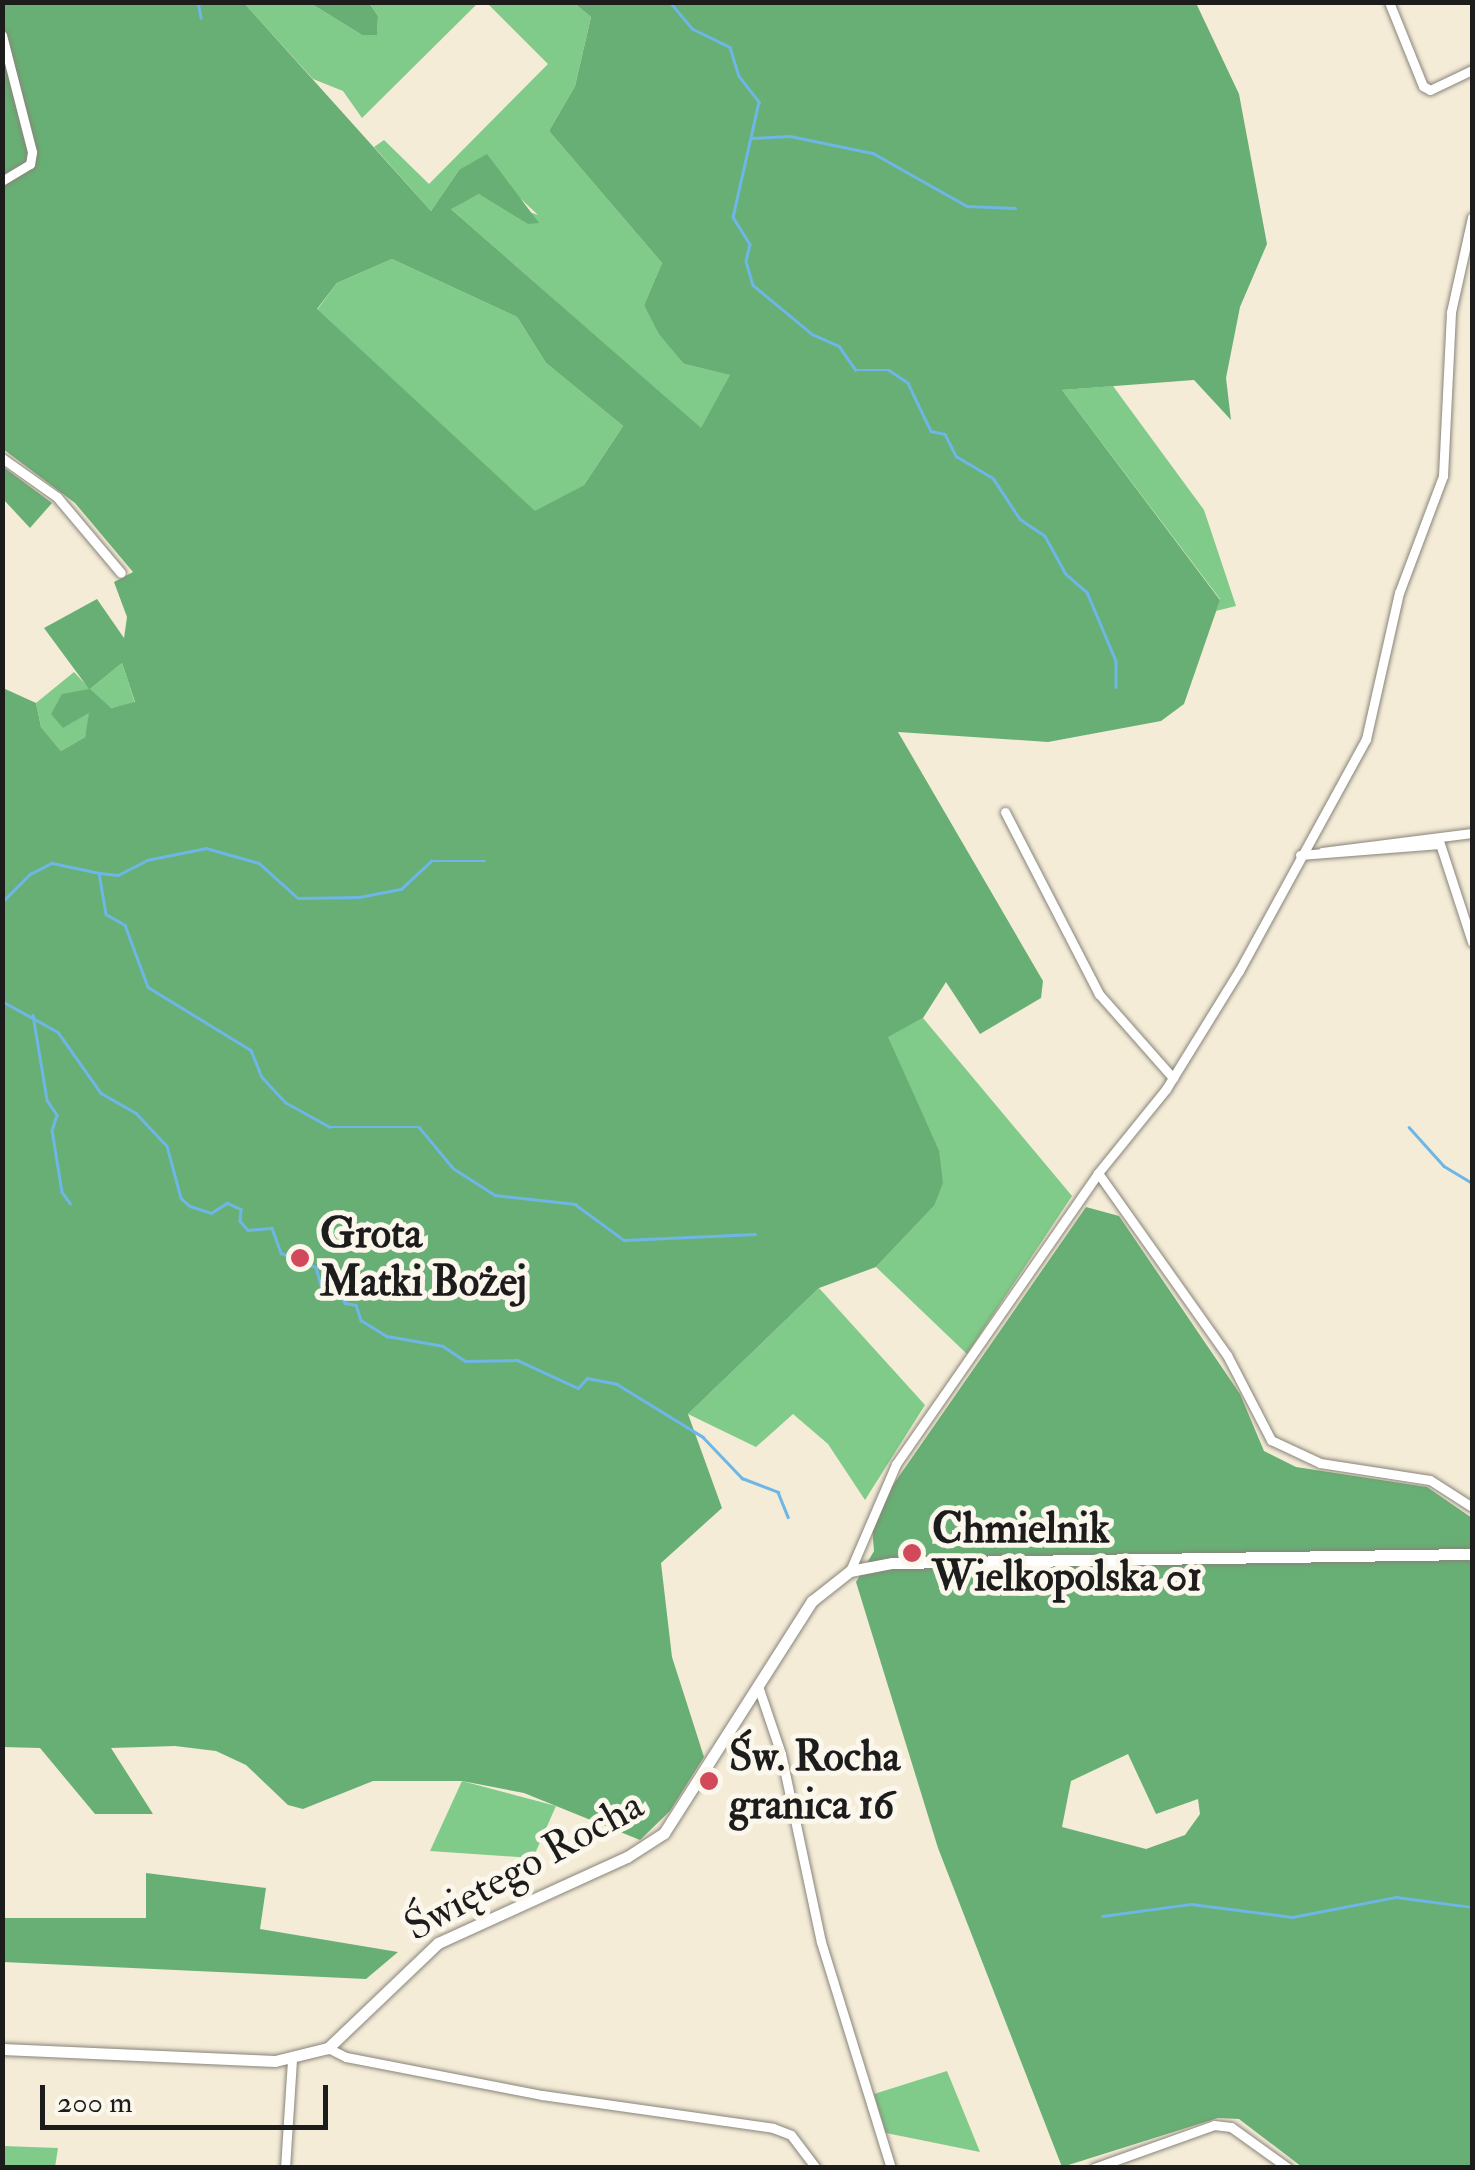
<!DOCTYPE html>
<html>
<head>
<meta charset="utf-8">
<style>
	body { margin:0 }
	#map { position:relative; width:1475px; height:2170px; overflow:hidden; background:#f4ecd7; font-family:"IM FELL Double Pica",serif }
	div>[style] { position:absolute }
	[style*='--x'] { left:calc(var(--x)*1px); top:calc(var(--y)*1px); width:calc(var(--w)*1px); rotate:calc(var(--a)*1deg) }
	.green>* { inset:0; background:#80cb89 }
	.forest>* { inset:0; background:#68af75 }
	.stream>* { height:2.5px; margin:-1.25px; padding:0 1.25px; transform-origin:1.25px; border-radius:1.25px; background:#6db6e5 }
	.roads { filter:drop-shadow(0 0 2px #88847a) drop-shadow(0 0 2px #88847a) }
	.minor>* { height:9px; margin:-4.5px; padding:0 4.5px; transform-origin:4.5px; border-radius:4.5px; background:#fff }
	.tertiary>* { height:11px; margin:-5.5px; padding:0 5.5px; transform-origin:5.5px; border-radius:5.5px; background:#fff }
	.dots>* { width:28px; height:28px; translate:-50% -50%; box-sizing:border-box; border:5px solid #fbf7ec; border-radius:50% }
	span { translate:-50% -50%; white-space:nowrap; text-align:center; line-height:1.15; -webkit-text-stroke:10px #fbf7ec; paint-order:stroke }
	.poi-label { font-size:42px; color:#1c1c1c; font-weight:700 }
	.left { translate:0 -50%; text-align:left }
	.street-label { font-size:42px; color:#1c1c1c }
	.frame { position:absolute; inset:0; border:5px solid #1c1c1c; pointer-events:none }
	.scale { position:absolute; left:40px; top:2085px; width:288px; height:45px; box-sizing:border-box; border:5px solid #1c1c1c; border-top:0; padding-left:12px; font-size:30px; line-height:35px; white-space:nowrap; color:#1c1c1c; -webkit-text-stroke:8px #fbf7ec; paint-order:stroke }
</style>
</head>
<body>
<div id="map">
	<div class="green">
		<i style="clip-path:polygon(244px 3px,310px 3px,362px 35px,377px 34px,378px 16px,369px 3px,478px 3px,362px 118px,343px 91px,313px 79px)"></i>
		<i style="clip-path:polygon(487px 3px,574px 3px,591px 17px,575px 86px,549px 131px,662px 263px,644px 305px,684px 364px,731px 375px,701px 429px,450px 208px,479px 194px,538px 215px,521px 199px,459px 170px,431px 211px,374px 147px,384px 140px,429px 184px,548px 64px)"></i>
		<i style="clip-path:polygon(392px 259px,517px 317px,546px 363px,623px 426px,584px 485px,535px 512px,317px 310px,337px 283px)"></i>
		<i style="clip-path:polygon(1113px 386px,1204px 510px,1236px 606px,1216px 611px,1220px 599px,1062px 390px)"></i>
		<i style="clip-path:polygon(122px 663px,135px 703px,110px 708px,90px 690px,64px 727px,90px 712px,85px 737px,61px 751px,41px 727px,36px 703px,74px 672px,90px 689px)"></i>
		<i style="clip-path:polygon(923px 1018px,1072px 1196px,967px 1354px,876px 1267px,934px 1206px,939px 1150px,887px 1037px)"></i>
		<i style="clip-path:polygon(819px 1288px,925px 1405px,865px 1500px,828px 1444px,793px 1414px,756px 1447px,688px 1414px)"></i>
		<i style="clip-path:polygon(462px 1781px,556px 1806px,533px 1858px,430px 1851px)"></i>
		<i style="clip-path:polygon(947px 2071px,980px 2152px,886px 2133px,874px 2094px)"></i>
		<i style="clip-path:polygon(3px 2146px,58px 2148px,55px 2167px,3px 2167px)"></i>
	</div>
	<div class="forest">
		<i style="clip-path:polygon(evenodd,3px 3px,244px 3px,431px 211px,459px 170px,487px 154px,539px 223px,528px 224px,479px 194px,451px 209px,701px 428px,730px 375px,684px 364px,659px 334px,644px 305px,662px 263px,549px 131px,575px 86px,591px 17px,574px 3px,1196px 3px,1239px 94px,1267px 244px,1240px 307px,1226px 378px,1231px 420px,1194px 380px,1062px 390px,1220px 600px,1184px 704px,1161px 721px,1048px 742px,898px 732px,1043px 981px,1041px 998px,980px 1034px,946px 982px,923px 1018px,888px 1037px,939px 1150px,943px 1183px,934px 1206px,876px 1267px,819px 1288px,688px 1414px,722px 1508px,661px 1563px,672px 1657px,704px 1757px,670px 1811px,640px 1840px,524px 1793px,462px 1781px,373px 1781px,303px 1809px,288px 1805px,246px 1765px,216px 1751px,175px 1746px,111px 1748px,153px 1814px,95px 1814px,40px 1748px,3px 1747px,3px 688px,36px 703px,41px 727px,61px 751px,85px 737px,89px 713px,63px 728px,51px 714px,62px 694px,89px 689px,44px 628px,97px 599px,124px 638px,127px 617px,114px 582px,133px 572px,75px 503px,3px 449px,3px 3px,392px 259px,517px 317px,546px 363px,623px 426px,584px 485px,535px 511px,317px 309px,337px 283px,392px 259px,3px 3px,122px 663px,135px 702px,111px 708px,90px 689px,122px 663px)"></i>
		<i style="clip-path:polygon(310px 3px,369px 3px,378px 16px,377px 35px,362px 35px)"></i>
		<i style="clip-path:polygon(2px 466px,52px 503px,30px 528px,3px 499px)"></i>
		<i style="clip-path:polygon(evenodd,1086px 1207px,1119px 1216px,1240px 1394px,1264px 1451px,1296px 1467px,1427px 1487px,1472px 1518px,1472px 2167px,1302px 2167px,1239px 2119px,1218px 2118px,1062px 2167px,938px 1848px,856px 1582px,874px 1551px,872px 1527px,886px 1495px,1086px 1207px,1128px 1754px,1156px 1814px,1198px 1799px,1200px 1814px,1185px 1835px,1146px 1849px,1062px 1827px,1071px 1781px,1128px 1754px)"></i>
		<i style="clip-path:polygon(146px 1873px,266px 1888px,260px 1929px,398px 1952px,366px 1979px,3px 1962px,3px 1918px,146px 1918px)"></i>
	</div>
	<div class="stream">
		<i style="--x:198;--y:2;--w:16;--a:79"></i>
		<i style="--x:670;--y:2;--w:35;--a:50"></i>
		<i style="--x:693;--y:29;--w:41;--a:25.9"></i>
		<i style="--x:730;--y:47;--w:30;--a:73"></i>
		<i style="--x:739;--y:76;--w:33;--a:52"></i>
		<i style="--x:759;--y:102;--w:118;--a:102.7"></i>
		<i style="--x:733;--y:217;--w:32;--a:58"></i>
		<i style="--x:750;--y:244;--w:17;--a:103"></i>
		<i style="--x:746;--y:261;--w:25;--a:74"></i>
		<i style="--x:753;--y:285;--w:77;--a:39.7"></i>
		<i style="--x:812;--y:334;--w:30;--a:24"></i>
		<i style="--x:839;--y:346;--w:29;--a:55"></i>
		<i style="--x:856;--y:370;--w:33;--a:0"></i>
		<i style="--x:889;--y:370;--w:23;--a:34"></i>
		<i style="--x:908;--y:383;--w:53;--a:64.4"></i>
		<i style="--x:931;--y:431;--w:14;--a:12"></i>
		<i style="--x:945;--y:434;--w:25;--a:63"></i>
		<i style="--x:956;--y:456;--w:43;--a:30.7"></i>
		<i style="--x:993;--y:478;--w:49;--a:56.6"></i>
		<i style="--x:1020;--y:519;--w:30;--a:34"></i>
		<i style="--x:1045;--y:536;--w:43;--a:61.1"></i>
		<i style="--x:1066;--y:574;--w:28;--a:41"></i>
		<i style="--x:1087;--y:592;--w:75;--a:67.2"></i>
		<i style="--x:1116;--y:661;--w:26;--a:90"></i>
		<i style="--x:752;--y:138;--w:38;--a:-3"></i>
		<i style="--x:790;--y:136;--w:85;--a:11.6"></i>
		<i style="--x:873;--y:153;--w:108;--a:29.4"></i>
		<i style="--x:967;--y:206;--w:48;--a:2.4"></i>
		<i style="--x:99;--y:873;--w:19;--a:6"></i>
		<i style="--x:118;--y:875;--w:33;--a:-27"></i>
		<i style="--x:147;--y:860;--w:60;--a:-11.5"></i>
		<i style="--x:206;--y:848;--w:55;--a:15.8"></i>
		<i style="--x:259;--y:863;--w:52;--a:41.9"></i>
		<i style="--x:298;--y:898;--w:61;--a:-0.9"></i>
		<i style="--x:359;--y:897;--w:43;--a:-10.8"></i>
		<i style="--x:401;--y:889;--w:41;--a:-43"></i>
		<i style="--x:431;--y:861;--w:54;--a:0"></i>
		<i style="--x:2;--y:902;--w:40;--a:-45"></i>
		<i style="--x:30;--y:874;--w:25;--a:-27"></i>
		<i style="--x:52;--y:863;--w:48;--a:12"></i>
		<i style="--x:99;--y:873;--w:42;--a:80.3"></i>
		<i style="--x:106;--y:914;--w:22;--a:30"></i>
		<i style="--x:125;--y:925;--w:66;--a:69.6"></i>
		<i style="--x:148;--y:987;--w:121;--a:31.5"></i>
		<i style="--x:251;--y:1050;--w:29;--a:68"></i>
		<i style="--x:262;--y:1077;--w:34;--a:47"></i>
		<i style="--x:285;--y:1102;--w:51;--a:29.1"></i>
		<i style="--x:330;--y:1127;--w:89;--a:0"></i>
		<i style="--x:419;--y:1127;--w:53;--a:50.3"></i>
		<i style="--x:453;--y:1168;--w:50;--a:32.7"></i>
		<i style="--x:495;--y:1195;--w:81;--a:6.4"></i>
		<i style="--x:575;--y:1204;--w:61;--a:36.3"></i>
		<i style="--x:624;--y:1240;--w:131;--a:-2.6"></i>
		<i style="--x:2;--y:1001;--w:64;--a:29"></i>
		<i style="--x:58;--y:1032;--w:75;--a:54.8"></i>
		<i style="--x:101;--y:1093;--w:40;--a:29.7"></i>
		<i style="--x:136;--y:1113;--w:45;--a:46.8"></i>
		<i style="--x:167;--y:1146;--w:54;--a:74.9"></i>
		<i style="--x:181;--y:1198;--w:12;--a:42"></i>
		<i style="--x:190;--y:1206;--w:22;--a:18"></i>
		<i style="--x:211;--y:1213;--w:19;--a:-32"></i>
		<i style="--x:227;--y:1203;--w:15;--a:23"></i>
		<i style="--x:241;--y:1209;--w:12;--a:95"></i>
		<i style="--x:240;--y:1221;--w:12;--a:48"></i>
		<i style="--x:248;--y:1230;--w:24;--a:-5"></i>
		<i style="--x:272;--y:1228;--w:27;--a:70"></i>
		<i style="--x:281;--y:1253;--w:38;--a:22"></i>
		<i style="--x:316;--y:1267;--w:28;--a:75"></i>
		<i style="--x:323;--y:1294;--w:15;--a:-16"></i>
		<i style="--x:337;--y:1290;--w:15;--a:58"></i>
		<i style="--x:345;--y:1303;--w:11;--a:10"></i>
		<i style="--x:356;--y:1305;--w:16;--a:72"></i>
		<i style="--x:361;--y:1320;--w:31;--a:32"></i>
		<i style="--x:387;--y:1336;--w:57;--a:10.1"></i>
		<i style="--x:443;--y:1346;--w:27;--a:34"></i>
		<i style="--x:465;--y:1361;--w:52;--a:-1.1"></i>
		<i style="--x:517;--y:1360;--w:67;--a:24.7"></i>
		<i style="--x:578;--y:1388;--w:13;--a:-48"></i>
		<i style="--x:587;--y:1378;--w:31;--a:11"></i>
		<i style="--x:617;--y:1384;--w:101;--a:31.6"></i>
		<i style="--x:703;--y:1437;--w:57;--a:46.4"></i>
		<i style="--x:742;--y:1478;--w:39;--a:21"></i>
		<i style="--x:778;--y:1492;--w:27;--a:68"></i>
		<i style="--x:33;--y:1015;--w:86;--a:80.6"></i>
		<i style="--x:47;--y:1100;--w:18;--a:56"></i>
		<i style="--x:57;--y:1115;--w:16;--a:108"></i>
		<i style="--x:52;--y:1130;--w:63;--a:80.8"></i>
		<i style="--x:62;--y:1192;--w:14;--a:54"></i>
		<i style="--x:1409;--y:1127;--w:52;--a:48.1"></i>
		<i style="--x:1444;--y:1166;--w:33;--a:31"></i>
		<i style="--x:1102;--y:1916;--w:90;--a:-7.7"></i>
		<i style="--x:1191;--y:1904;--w:102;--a:7.3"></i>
		<i style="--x:1292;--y:1917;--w:106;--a:-10.9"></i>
		<i style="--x:1396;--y:1897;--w:77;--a:7.5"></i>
	</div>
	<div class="roads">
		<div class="minor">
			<i style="--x:1389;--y:2;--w:91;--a:68"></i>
			<i style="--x:1423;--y:86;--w:8;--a:30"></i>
			<i style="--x:1430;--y:90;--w:47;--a:-25.5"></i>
			<i style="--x:2;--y:35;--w:121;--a:75.6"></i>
			<i style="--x:32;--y:152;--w:12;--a:99"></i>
			<i style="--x:30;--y:164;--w:33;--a:149"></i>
			<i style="--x:2;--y:458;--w:67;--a:35.3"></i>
			<i style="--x:57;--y:497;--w:99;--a:49.9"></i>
			<i style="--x:1005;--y:812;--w:205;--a:62.7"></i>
			<i style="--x:1099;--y:994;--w:112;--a:48.6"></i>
			<i style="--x:1322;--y:852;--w:151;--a:-7.2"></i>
			<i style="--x:1300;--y:855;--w:140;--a:-4.5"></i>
			<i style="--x:1440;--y:844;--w:103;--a:71.9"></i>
			<i style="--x:1098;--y:1173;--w:223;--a:54.7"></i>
			<i style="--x:1227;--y:1355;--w:96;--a:62.6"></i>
			<i style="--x:1271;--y:1440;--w:54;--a:25.1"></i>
			<i style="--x:1320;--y:1463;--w:111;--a:8.8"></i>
			<i style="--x:1430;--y:1480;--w:50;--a:32.7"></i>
			<i style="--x:850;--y:1571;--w:116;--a:-66.7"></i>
			<i style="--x:896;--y:1464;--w:354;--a:-55.2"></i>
			<i style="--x:1098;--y:1173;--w:108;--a:-51"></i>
			<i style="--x:1166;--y:1089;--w:139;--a:-58.3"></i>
			<i style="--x:1239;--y:971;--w:264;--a:-61.3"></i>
			<i style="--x:1366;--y:739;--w:150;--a:-77.3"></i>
			<i style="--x:1399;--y:593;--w:125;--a:-69.4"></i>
			<i style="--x:1443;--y:476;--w:164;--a:-87.2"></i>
			<i style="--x:1451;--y:312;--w:97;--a:-77.5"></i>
			<i style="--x:758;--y:1686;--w:72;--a:71.3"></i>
			<i style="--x:781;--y:1754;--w:192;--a:78"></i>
			<i style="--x:821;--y:1942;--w:237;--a:72.8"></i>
			<i style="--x:328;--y:2048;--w:20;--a:27"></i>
			<i style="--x:346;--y:2057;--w:200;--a:11"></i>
			<i style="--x:542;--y:2095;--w:233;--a:8.1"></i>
			<i style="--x:773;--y:2128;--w:19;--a:21"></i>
			<i style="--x:791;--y:2135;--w:41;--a:52.9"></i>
			<i style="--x:285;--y:2168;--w:108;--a:-86.3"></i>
			<i style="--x:1094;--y:2168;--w:127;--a:-19.7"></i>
			<i style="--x:1214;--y:2125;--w:17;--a:7"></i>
			<i style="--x:1231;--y:2127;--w:70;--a:35.7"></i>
		</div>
		<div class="tertiary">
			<i style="--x:2;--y:2049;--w:273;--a:2.5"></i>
			<i style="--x:275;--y:2061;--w:55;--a:-13.8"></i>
			<i style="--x:328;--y:2048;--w:152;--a:-43.7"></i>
			<i style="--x:438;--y:1943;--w:208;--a:-24.5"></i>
			<i style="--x:627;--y:1857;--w:44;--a:-33"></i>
			<i style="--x:664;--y:1833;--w:275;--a:-57.5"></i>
			<i style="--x:812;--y:1601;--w:48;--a:-38.3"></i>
			<i style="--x:850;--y:1571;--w:43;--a:-10.8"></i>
			<i style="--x:892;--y:1563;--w:580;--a:-0.89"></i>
		</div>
	</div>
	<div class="dots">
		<i style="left:300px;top:1258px;background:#d1495b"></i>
		<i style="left:912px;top:1553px;background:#d1495b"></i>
		<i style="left:709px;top:1781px;background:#d1495b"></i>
	</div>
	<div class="poi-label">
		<span class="left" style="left:320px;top:1258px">Grota<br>Matki Bożej</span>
		<span class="left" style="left:932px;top:1553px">Chmielnik<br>Wielkopolska 01</span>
		<span class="left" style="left:729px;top:1781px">Św. Rocha<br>granica 16</span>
	</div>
	<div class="street-label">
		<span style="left:524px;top:1866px;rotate:-29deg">Świętego Rocha</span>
	</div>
	<div class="frame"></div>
	<div class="scale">200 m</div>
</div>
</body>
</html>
